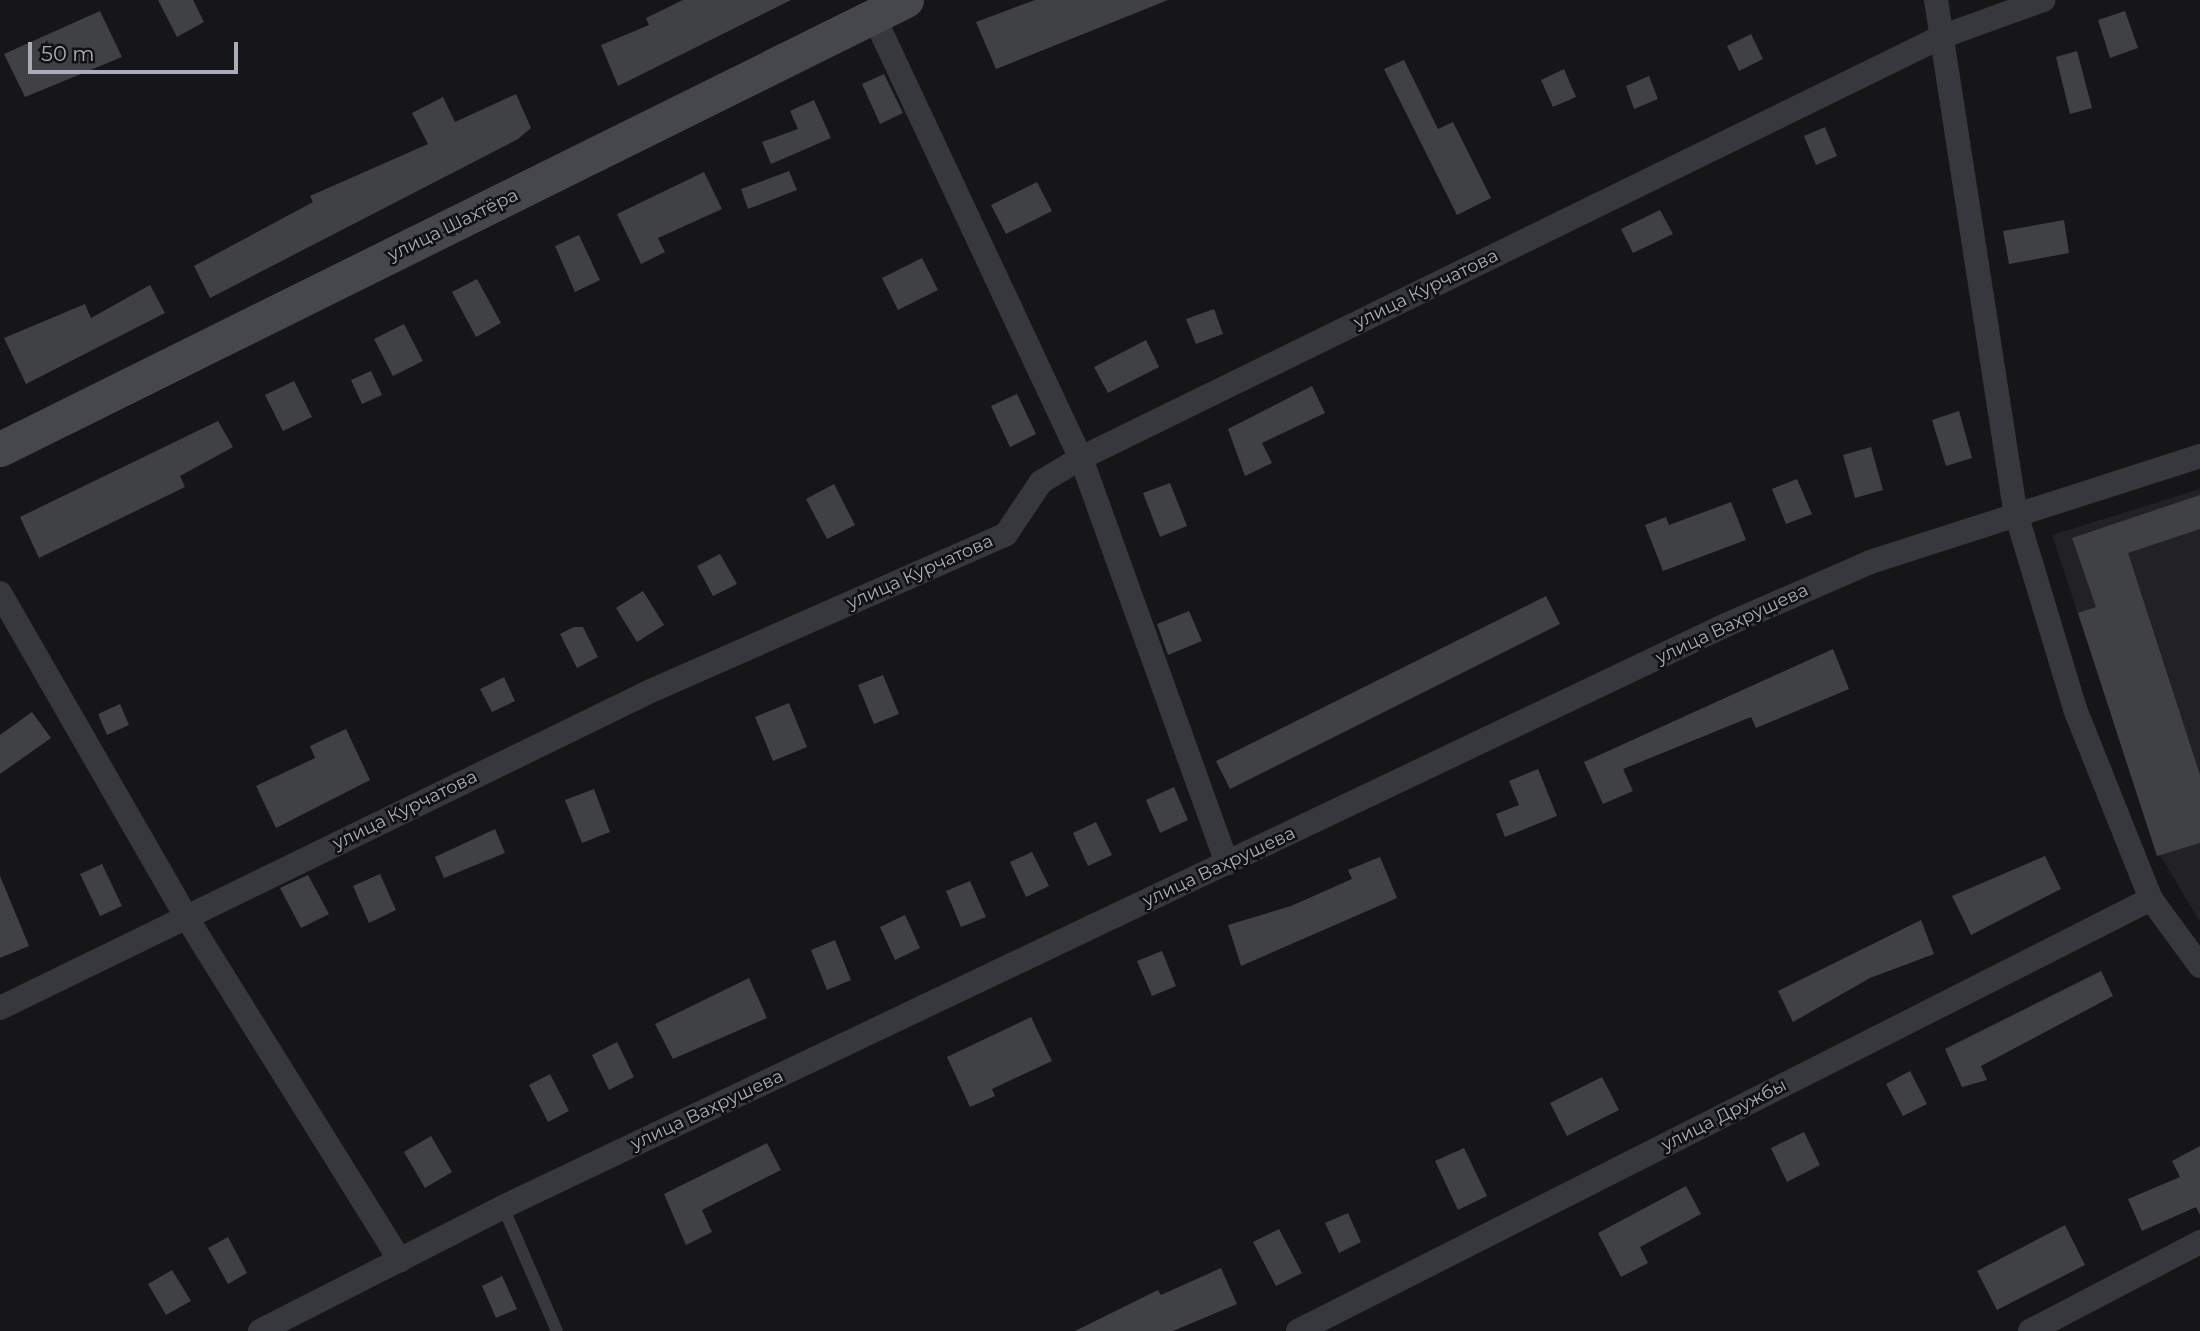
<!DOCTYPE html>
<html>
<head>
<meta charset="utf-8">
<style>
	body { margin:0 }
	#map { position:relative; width:2200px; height:1331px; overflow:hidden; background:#161618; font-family:Montserrat,sans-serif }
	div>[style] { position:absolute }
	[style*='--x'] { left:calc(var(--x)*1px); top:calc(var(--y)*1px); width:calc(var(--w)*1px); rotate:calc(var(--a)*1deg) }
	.built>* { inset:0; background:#222225 }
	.building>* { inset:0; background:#404145 }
	.lane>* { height:12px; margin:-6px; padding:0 6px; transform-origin:6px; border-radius:6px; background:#37383d }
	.street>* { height:24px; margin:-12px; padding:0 12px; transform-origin:12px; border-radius:12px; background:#37383d }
	.secondary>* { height:35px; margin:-17.5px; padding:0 17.5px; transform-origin:17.5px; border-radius:17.5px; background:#45474d }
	span { translate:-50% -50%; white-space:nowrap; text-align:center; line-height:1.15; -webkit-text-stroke:5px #111113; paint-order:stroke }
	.street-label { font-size:18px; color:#a8adb8 }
	.scale { position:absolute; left:28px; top:42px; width:210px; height:32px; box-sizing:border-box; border:4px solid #a8adb8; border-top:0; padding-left:9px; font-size:21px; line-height:24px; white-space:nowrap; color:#a8adb8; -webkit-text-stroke:5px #111113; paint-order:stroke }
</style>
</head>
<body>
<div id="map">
	<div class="built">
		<i style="clip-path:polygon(2200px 489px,2200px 922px,2154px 845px,2052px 535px)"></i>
	</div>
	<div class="building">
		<i style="clip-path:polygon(158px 0,193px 0,204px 22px,177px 37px)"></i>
		<i style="clip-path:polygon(683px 0,791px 0,618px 86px,601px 45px,649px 25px,646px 18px)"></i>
		<i style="clip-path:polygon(1035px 0,1168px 0,996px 69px,976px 22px)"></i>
		<i style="clip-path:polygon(100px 11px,122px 57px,25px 97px,4px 54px)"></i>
		<i style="clip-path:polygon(2125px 11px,2138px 48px,2110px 58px,2098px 20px)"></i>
		<i style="clip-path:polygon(1751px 34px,1763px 59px,1739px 71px,1727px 46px)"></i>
		<i style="clip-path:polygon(2077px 51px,2092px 108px,2070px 114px,2056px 57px)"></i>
		<i style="clip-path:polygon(1404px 60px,1438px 129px,1453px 122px,1491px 198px,1457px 215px,1384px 69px)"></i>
		<i style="clip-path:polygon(1564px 69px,1576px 97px,1553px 107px,1541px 80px)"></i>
		<i style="clip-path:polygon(884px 74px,903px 113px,880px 124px,862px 84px)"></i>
		<i style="clip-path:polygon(1649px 76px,1658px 99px,1634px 109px,1626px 86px)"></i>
		<i style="clip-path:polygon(516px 94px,531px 128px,518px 139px,210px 298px,194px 266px,313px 202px,310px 196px,428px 144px,412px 113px,443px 97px,455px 122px)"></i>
		<i style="clip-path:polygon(814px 100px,831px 138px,771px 164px,762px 142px,798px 129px,790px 111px)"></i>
		<i style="clip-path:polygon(1825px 127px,1837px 156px,1816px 165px,1804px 136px)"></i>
		<i style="clip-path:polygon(789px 171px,797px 190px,748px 209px,741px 189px)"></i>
		<i style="clip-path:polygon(704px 172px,722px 209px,658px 238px,665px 252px,641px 264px,617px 214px)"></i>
		<i style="clip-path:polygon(1037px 182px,1052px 211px,1006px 234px,991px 205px)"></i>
		<i style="clip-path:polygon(1660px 210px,1673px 234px,1633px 253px,1621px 229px)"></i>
		<i style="clip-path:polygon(2064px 220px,2069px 253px,2009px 264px,2003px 231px)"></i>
		<i style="clip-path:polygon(579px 235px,600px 280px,575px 292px,555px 246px)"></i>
		<i style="clip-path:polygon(922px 258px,938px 290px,898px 310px,882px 278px)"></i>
		<i style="clip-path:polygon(477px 279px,501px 323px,476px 337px,452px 292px)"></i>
		<i style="clip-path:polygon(150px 285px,165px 313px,26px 384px,4px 338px,85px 304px,91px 318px)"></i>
		<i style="clip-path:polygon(1214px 309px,1223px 334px,1196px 344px,1186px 319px)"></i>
		<i style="clip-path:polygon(404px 324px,423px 361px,393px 376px,374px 339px)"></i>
		<i style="clip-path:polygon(1146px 340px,1159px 367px,1108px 393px,1094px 367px)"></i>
		<i style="clip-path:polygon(371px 371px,382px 395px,362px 404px,351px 380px)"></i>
		<i style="clip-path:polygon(294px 381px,312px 417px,283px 431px,265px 395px)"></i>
		<i style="clip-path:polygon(1312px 386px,1325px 413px,1262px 443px,1272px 463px,1245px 476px,1228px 429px)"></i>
		<i style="clip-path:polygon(1017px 394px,1036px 434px,1010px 447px,991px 406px)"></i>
		<i style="clip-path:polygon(1959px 411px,1972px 458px,1946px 466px,1932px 420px)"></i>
		<i style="clip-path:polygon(218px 421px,233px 447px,180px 476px,185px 487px,39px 558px,20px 517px)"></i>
		<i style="clip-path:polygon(1871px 447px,1883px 490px,1855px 498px,1843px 455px)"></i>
		<i style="clip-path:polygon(1797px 479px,1812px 514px,1786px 524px,1772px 489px)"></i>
		<i style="clip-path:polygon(1170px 483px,1187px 526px,1160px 537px,1143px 493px)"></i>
		<i style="clip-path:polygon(834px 484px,855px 525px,827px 539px,806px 499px)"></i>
		<i style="clip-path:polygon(2200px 495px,2200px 529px,2128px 553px,2200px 775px,2200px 843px,2157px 856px,2078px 613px,2096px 607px,2072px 538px)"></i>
		<i style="clip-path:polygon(1731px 502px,1746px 540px,1663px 571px,1645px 525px,1666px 517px,1669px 525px)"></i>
		<i style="clip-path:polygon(720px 554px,737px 584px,713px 596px,697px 566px)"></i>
		<i style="clip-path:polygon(643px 591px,664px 625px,637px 642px,616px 608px)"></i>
		<i style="clip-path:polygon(1546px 596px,1560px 624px,1230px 789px,1216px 761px)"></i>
		<i style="clip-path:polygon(1189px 611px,1202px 641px,1168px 655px,1157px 624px)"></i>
		<i style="clip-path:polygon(574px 627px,583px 627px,598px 657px,577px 668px,560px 634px)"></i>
		<i style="clip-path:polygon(1833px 649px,1849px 689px,1756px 728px,1751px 717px,1623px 769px,1633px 791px,1603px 804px,1584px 762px)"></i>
		<i style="clip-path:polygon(883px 675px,899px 714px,874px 724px,858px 685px)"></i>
		<i style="clip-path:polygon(504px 677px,515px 701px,492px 712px,480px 689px)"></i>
		<i style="clip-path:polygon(789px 703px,807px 747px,773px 761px,755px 717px)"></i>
		<i style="clip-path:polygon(120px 704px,129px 725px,107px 735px,98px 714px)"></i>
		<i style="clip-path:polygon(32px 712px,51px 738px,0 774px,0 735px)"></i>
		<i style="clip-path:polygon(346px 729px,370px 780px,276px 828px,256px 786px,315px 758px,310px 746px)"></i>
		<i style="clip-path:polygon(1538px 769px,1557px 816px,1505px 837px,1496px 814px,1519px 805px,1509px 781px)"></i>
		<i style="clip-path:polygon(1174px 787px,1188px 820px,1160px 833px,1146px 800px)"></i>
		<i style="clip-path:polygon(594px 789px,610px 832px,582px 843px,565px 800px)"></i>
		<i style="clip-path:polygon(1096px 822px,1112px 855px,1088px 866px,1073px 833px)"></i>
		<i style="clip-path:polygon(495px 829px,505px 853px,444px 878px,435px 857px)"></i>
		<i style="clip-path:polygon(1032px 852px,1049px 886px,1026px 897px,1010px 862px)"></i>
		<i style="clip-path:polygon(2045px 856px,2061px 889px,1971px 935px,1952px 896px)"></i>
		<i style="clip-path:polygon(1380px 857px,1397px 898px,1241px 966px,1228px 925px,1291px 906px,1352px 879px,1348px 870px)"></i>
		<i style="clip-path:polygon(102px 864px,122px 906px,100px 916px,80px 874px)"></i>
		<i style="clip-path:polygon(380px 874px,396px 910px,369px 923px,353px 886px)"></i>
		<i style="clip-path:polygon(308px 875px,329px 914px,301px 928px,280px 888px)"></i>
		<i style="clip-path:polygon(0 876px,29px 946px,0 958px)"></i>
		<i style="clip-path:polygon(970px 881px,986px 917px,961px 927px,946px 891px)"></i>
		<i style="clip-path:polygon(905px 915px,920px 948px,895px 960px,880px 927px)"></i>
		<i style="clip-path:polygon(1921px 920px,1934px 954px,1870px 978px,1793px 1022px,1778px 991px)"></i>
		<i style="clip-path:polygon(835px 940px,851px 980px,827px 990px,811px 950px)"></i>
		<i style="clip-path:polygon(1162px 951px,1176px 986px,1152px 996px,1137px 961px)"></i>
		<i style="clip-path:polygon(2101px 971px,2113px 996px,1981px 1066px,1987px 1080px,1962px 1087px,1945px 1049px)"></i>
		<i style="clip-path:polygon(749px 978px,767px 1018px,673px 1059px,655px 1024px)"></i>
		<i style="clip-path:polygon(1031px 1017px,1052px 1061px,992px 1089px,995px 1096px,970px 1107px,947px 1057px)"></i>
		<i style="clip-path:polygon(617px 1042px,634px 1077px,609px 1090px,592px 1055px)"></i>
		<i style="clip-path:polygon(1910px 1071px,1927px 1104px,1903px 1116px,1886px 1084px)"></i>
		<i style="clip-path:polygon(550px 1074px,569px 1111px,548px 1122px,529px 1085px)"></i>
		<i style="clip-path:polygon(1602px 1077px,1619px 1110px,1567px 1136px,1550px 1103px)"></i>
		<i style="clip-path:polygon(1804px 1132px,1820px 1165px,1787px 1182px,1771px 1148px)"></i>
		<i style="clip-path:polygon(431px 1136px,452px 1172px,425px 1188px,404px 1152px)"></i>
		<i style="clip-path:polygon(767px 1143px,781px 1170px,702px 1210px,712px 1232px,686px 1245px,664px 1194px)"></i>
		<i style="clip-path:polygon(2200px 1146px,2200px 1215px,2196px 1207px,2142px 1231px,2128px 1199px,2180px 1177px,2172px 1161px)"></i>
		<i style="clip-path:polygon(1464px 1148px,1487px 1196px,1458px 1210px,1435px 1161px)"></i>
		<i style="clip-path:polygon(1686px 1186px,1701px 1214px,1640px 1247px,1648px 1263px,1621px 1277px,1598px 1233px)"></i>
		<i style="clip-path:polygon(1348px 1213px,1361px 1242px,1339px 1253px,1325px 1223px)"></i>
		<i style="clip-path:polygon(2065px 1225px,2085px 1265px,1997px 1310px,1977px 1271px)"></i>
		<i style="clip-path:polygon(1279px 1229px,1302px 1273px,1276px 1286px,1253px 1242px)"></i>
		<i style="clip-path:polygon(228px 1237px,247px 1273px,228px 1284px,208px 1248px)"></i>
		<i style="clip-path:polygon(1221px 1268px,1237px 1304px,1173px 1331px,1075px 1331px,1158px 1290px,1161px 1295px)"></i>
		<i style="clip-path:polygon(172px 1270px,191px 1301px,166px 1315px,148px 1284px)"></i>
		<i style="clip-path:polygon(502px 1276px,517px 1309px,496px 1318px,482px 1286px)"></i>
	</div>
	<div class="lane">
		<i style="--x:503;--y:1207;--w:135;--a:66.5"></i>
	</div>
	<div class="street">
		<i style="--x:1936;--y:0;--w:516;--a:81.19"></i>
		<i style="--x:2015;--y:510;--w:208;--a:73.2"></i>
		<i style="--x:2075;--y:709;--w:205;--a:68.2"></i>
		<i style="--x:2151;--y:899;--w:83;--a:53.8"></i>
		<i style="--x:874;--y:17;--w:487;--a:64.9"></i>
		<i style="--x:1081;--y:458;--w:431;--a:70.2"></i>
		<i style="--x:0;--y:593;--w:371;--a:60.1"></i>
		<i style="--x:185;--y:915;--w:407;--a:58.1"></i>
		<i style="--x:0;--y:1008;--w:726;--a:-25.97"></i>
		<i style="--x:653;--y:690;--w:386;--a:-23.8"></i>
		<i style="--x:1006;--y:534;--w:63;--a:-56.1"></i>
		<i style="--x:1041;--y:482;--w:47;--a:-31"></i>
		<i style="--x:1081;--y:458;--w:958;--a:-26.08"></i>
		<i style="--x:1941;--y:37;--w:109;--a:-19.9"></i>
		<i style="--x:260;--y:1331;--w:273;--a:-27"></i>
		<i style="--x:503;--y:1207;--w:1354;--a:-25.45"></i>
		<i style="--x:1726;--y:625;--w:157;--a:-23.6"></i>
		<i style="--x:1870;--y:562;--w:347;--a:-17.8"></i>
		<i style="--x:1298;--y:1331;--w:956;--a:-26.86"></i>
		<i style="--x:2030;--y:1331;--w:192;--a:-27.6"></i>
	</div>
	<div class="secondary">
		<i style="--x:0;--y:449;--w:1011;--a:-26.36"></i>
	</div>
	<div class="street-label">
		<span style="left:453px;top:225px;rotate:-26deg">улица Шахтёра</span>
		<span style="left:1426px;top:289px;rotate:-26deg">улица Курчатова</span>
		<span style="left:920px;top:572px;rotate:-24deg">улица Курчатова</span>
		<span style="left:1732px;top:624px;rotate:-25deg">улица Вахрушева</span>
		<span style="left:405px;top:810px;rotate:-26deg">улица Курчатова</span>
		<span style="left:1219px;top:867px;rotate:-25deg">улица Вахрушева</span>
		<span style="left:707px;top:1110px;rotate:-25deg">улица Вахрушева</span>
		<span style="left:1724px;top:1115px;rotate:-27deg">улица Дружбы</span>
	</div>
	<div class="scale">50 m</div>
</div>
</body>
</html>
